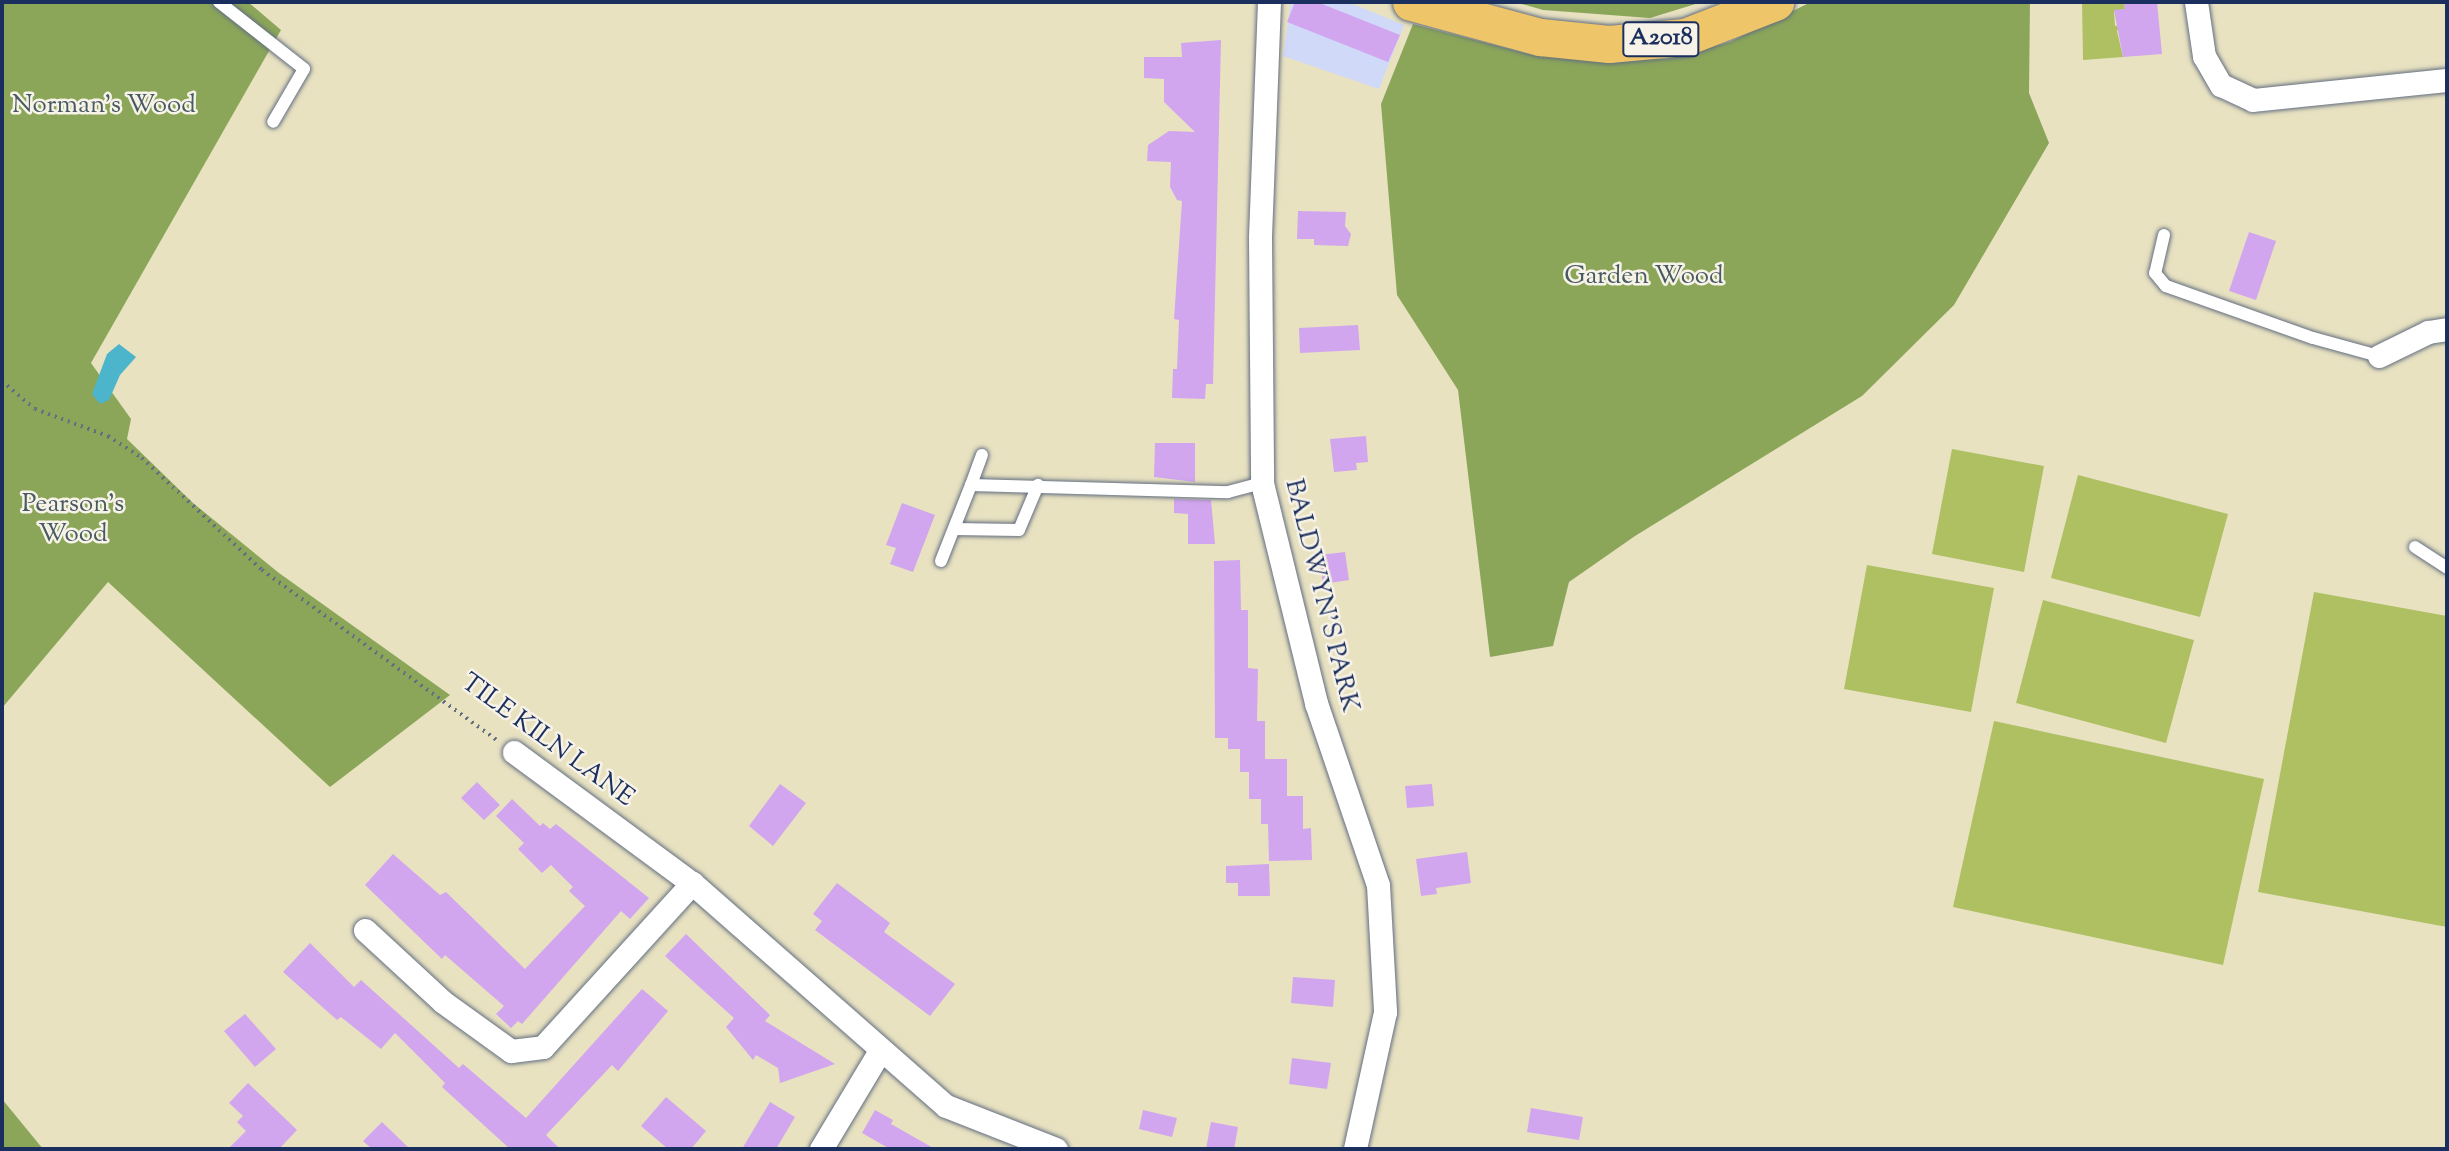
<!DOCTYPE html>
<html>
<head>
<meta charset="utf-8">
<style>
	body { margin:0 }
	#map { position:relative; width:2449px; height:1151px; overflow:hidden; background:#e8e2c1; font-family:"Sorts Mill Goudy",serif }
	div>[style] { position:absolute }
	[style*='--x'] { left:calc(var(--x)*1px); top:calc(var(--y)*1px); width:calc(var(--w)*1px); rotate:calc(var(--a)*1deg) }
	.built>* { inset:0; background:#d1d9f9 }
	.green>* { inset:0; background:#afc063 }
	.forest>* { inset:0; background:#8ba659 }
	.water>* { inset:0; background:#4cb4cb }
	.building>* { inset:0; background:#d1a6ee }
	.path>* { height:3.5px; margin-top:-1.75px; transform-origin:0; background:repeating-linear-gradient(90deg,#636e81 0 2px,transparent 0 7px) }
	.roads { filter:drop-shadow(0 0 2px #636e81) drop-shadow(0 0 2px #636e81) }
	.lane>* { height:12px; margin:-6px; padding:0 6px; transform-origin:6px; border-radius:6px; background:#fff }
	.street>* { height:23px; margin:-11.5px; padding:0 11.5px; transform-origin:11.5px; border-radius:11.5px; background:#fff }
	.primary>* { height:37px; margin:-18.5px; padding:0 18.5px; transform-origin:18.5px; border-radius:18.5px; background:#eec569 }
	span { translate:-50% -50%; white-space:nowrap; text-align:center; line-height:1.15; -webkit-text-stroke:5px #f7f3e8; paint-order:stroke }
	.shield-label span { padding:2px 5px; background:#f7f3e8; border:2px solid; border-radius:5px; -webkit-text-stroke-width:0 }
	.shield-label { font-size:24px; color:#1b2f5e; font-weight:700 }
	.park-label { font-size:26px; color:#475a60 }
	.street-label { font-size:26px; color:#1b2f5e }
	.frame { position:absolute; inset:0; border:4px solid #1b2f5e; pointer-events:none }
</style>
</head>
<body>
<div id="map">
	<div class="built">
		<i style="clip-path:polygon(1291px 2px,1348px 2px,1404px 25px,1379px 89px,1283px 56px)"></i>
	</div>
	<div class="green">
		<i style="clip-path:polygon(2082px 2px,2124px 2px,2125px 9px,2114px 11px,2115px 26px,2121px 25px,2117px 31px,2123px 57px,2083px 60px)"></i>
		<i style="clip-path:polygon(1952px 449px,2044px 466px,2024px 572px,1932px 554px)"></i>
		<i style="clip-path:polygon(2078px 475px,2228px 514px,2200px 617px,2051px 578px)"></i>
		<i style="clip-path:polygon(1867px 565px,1994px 588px,1971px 712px,1844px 689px)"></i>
		<i style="clip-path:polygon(2314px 592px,2447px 616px,2447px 927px,2258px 892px)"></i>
		<i style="clip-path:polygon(2043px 600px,2194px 640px,2166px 743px,2016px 703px)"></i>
		<i style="clip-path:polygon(1994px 721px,2264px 779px,2223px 965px,1953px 907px)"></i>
	</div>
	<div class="forest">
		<i style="clip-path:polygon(2px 2px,248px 2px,281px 30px,91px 363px,131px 419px,127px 439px,193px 503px,279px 573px,450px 695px,330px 787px,108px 582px,2px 708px)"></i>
		<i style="clip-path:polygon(1515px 2px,1702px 2px,1650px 18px,1543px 10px)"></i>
		<i style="clip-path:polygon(1811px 2px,2030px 2px,2029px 93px,2049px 143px,1954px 305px,1862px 396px,1635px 536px,1569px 582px,1553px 646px,1490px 657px,1458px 390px,1397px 295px,1381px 104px,1413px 24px,1537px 56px,1666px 59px,1730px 42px)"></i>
		<i style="clip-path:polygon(2px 1099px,43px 1149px,2px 1149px)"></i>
	</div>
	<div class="water">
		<i style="clip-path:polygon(119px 344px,136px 357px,120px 375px,109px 400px,100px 404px,92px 394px,107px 354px)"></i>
	</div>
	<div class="building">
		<i style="clip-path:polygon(1295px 2px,1317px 2px,1400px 35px,1388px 62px,1287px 22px)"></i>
		<i style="clip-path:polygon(2124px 2px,2157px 2px,2162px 54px,2123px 57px,2114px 10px,2125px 9px)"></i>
		<i style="clip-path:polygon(1221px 40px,1213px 384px,1206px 384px,1205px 399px,1172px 398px,1173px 369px,1177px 369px,1179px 320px,1174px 319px,1182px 201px,1177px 200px,1170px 187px,1171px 162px,1147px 161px,1148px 145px,1169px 131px,1195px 132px,1164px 102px,1164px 79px,1144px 78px,1144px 57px,1182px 57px,1181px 43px)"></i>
		<i style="clip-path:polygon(1298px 211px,1346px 212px,1345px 226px,1351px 234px,1348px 246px,1314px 245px,1314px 239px,1297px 239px)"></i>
		<i style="clip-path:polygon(2249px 232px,2276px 241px,2256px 300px,2229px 291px)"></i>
		<i style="clip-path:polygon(1358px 325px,1360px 350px,1300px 353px,1299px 328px)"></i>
		<i style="clip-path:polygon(1366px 436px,1368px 462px,1356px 463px,1357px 470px,1334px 472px,1330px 439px)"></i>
		<i style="clip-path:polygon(1155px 443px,1195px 443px,1195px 482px,1154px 477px)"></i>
		<i style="clip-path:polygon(1174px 499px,1211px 500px,1215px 544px,1188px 544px,1188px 514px,1174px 513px)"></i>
		<i style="clip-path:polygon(902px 503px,935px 515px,913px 572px,890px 564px,896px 548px,886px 545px)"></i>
		<i style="clip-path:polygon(1345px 552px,1349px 580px,1323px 584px,1319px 555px)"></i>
		<i style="clip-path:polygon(1240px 560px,1241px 610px,1248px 610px,1248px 668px,1258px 669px,1257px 721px,1265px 721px,1265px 759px,1287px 759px,1287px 796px,1303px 796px,1303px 829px,1311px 828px,1312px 860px,1269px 861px,1268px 824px,1261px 824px,1261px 799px,1249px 799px,1249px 772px,1240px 772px,1240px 749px,1228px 749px,1228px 738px,1215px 738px,1214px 561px)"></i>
		<i style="clip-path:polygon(477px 782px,500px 805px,484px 820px,461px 798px)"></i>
		<i style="clip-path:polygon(780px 784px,806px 803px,773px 846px,749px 826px)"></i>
		<i style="clip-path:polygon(1432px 784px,1434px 806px,1407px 808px,1405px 786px)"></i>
		<i style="clip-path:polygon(512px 799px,540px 826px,543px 823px,550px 829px,556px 824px,649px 898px,630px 919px,621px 911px,522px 1024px,518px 1021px,511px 1028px,496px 1014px,504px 1006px,445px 955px,442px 959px,365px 885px,393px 854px,440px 895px,446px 892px,525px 969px,585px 906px,569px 891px,573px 887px,551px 865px,542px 873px,518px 849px,524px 843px,496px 816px)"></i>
		<i style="clip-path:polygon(1467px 852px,1471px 883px,1436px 888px,1437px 894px,1421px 896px,1416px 859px)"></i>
		<i style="clip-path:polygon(1269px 864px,1270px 896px,1238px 896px,1238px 883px,1226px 883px,1226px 866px)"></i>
		<i style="clip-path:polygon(837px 883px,890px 923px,884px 932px,955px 984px,930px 1016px,815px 930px,822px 921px,813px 914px)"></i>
		<i style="clip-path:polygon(686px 934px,770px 1015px,765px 1021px,835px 1064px,780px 1083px,778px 1068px,756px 1055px,753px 1060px,726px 1027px,734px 1018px,665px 956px)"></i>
		<i style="clip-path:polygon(310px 943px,354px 987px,361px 980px,459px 1068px,463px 1064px,526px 1118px,642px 989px,668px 1011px,618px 1071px,612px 1065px,546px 1135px,560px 1149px,510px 1149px,442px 1087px,445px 1083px,395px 1033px,381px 1049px,341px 1017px,337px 1020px,283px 972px)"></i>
		<i style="clip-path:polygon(1293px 977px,1335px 980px,1333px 1007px,1291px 1003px)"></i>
		<i style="clip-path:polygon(245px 1014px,276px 1049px,255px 1067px,224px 1031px)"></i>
		<i style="clip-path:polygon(1292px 1058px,1331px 1063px,1327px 1089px,1289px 1084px)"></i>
		<i style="clip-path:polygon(248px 1083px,297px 1130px,279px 1149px,228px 1149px,246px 1131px,237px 1122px,243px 1116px,229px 1103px)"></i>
		<i style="clip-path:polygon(666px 1097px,706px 1131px,691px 1149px,668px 1149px,641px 1126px)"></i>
		<i style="clip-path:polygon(770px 1102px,795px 1117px,776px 1149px,742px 1149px)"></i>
		<i style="clip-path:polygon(1531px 1108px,1583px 1117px,1579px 1140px,1527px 1132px)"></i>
		<i style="clip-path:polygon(875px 1110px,893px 1120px,891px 1124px,935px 1149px,890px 1149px,862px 1133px)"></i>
		<i style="clip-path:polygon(1143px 1110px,1177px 1118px,1172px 1137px,1139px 1129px)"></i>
		<i style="clip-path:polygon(382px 1122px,410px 1149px,372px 1149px,363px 1141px)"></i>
		<i style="clip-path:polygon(1211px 1122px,1238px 1127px,1234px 1149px,1206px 1149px)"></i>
	</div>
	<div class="path">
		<i style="--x:2;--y:381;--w:43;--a:40.3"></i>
		<i style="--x:35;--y:409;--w:78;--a:20.3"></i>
		<i style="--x:108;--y:436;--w:40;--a:32.9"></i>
		<i style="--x:142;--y:458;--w:164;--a:43"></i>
		<i style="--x:262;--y:570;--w:291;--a:35.9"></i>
	</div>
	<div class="roads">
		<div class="lane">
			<i style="--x:219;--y:2;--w:108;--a:38.2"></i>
			<i style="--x:304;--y:69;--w:61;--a:120.3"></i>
			<i style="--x:2164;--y:235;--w:39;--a:103"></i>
			<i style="--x:2155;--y:273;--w:17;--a:50"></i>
			<i style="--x:2166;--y:286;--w:156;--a:19.5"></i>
			<i style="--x:2313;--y:338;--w:68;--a:15.3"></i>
			<i style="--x:971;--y:485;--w:32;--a:-70"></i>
			<i style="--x:954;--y:529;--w:65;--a:0.9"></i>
			<i style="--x:1019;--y:530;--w:49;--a:-67.1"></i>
			<i style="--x:2415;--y:547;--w:38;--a:33"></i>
			<i style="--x:941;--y:561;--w:82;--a:-68.5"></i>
			<i style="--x:971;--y:485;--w:257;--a:1.6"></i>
			<i style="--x:1228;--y:492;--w:35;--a:-15"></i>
		</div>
		<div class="street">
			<i style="--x:1269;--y:2;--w:236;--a:92.2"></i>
			<i style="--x:1260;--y:238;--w:245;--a:89.5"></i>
			<i style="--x:1262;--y:483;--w:227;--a:76.2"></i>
			<i style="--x:1316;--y:703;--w:192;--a:71.2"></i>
			<i style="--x:1378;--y:885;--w:127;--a:86.8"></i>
			<i style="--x:1385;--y:1012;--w:140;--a:102.4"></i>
			<i style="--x:2196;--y:2;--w:55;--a:81.6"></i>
			<i style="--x:2204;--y:56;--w:34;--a:60"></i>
			<i style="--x:2221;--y:85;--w:35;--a:25"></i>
			<i style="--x:2253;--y:100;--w:195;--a:-5.9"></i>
			<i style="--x:2379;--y:356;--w:55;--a:-26.1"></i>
			<i style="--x:2428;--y:332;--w:19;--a:-9"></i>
			<i style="--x:514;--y:752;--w:221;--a:36.4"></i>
			<i style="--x:692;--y:883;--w:338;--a:41.3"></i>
			<i style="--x:946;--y:1106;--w:118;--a:21.4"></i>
			<i style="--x:365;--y:930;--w:106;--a:42.7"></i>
			<i style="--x:443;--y:1002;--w:84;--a:35.8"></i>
			<i style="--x:511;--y:1051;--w:32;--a:-7"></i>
			<i style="--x:543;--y:1047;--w:222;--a:-47.7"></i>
			<i style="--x:821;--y:1149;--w:114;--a:-59"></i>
		</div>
		<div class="primary">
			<i style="--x:1411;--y:2;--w:134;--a:15.2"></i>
			<i style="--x:1540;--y:37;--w:69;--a:5.8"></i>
			<i style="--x:1609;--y:44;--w:76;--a:-5.3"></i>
			<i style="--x:1685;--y:37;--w:97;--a:-21.3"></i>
		</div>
	</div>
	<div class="shield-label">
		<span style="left:1661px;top:39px">A2018</span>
	</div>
	<div class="park-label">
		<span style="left:104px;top:106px">Norman's Wood</span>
		<span style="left:1644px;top:277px">Garden Wood</span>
		<span style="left:73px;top:520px">Pearson's<br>Wood</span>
	</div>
	<div class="street-label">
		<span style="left:1321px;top:596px;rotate:76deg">BALDWYN'S PARK</span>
		<span style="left:547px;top:741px;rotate:36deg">TILE KILN LANE</span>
	</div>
	<div class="frame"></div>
</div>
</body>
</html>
